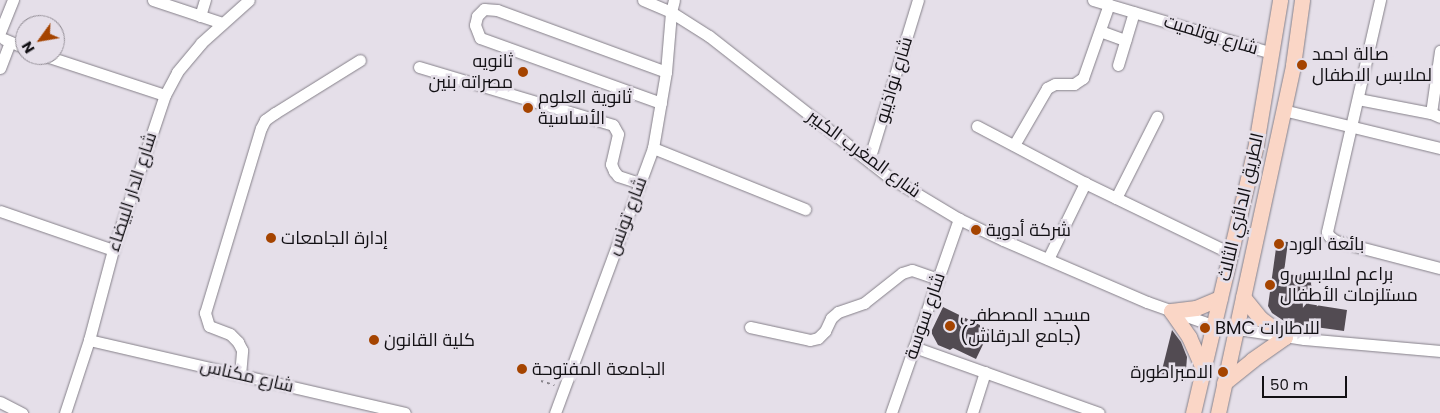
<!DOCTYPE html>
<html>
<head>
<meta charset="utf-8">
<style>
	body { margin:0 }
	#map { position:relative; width:1440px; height:413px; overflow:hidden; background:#e5dfe9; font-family:Poppins,Cairo,sans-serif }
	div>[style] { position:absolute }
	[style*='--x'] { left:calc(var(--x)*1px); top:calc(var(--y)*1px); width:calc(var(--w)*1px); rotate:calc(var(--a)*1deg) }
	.building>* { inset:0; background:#524b52 }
	.path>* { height:2px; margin-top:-1px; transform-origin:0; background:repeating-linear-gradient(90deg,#88848b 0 2.5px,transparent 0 6.5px) }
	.roads { filter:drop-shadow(0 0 1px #858089) drop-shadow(0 0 1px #858089) }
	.minor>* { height:11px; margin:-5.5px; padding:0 5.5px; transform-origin:5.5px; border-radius:5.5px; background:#fff }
	.major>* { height:15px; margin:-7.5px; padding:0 7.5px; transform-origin:7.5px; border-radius:7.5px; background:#fad6c6 }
	.dots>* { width:14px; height:14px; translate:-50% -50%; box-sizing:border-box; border:2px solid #e5dfe9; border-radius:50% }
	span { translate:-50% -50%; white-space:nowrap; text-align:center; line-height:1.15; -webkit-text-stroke:5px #e5dfe9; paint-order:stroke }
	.street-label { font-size:18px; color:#121014 }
	.poi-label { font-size:18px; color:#121014 }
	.left { translate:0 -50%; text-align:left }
	.right { translate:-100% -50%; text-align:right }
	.north { position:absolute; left:15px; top:15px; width:50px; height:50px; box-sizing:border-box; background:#e5dfe9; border:1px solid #918c94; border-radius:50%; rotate:238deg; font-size:14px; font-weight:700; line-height:20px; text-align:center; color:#121014 }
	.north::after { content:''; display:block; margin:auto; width:18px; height:22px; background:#a54400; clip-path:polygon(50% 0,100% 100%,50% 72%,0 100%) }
	.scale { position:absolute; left:1262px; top:376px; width:85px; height:22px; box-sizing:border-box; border:2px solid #121014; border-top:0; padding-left:6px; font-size:15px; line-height:18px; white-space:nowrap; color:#121014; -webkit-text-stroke:4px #e5dfe9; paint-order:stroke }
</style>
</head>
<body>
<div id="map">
	<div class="building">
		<i style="clip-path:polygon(1277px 241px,1288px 242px,1284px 272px,1313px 276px,1309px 304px,1347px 310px,1344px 331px,1287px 323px,1272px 313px,1268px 306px)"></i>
		<i style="clip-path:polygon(943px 307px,990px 330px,976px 359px,953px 348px,950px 350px,938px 345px,931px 332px)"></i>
		<i style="clip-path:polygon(1172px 330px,1181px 342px,1187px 357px,1185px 383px,1160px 378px)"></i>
	</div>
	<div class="path">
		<i style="--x:541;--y:381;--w:14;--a:17"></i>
	</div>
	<div class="roads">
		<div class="minor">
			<i style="--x:153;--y:0;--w:73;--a:18.4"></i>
			<i style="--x:643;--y:0;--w:30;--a:23"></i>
			<i style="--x:671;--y:12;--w:45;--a:32.3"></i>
			<i style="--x:709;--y:36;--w:229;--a:38.1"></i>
			<i style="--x:889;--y:177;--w:82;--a:31"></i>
			<i style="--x:959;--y:219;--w:49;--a:25.5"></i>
			<i style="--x:1003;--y:240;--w:157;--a:23.3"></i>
			<i style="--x:1147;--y:302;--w:69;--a:19.5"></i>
			<i style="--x:1212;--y:325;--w:93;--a:8.7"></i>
			<i style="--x:1304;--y:339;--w:137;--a:5"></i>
			<i style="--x:1093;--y:0;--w:187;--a:16.5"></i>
			<i style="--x:1380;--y:0;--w:238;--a:102.9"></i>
			<i style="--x:1327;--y:232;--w:4;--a:63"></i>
			<i style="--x:1329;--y:236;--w:9;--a:36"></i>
			<i style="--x:1336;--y:241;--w:107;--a:14.6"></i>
			<i style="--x:200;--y:16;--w:17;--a:-73"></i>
			<i style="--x:1100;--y:31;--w:27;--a:20"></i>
			<i style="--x:0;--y:32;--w:35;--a:-68"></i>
			<i style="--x:4;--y:39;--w:23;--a:23"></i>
			<i style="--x:43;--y:55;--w:128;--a:18.2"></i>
			<i style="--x:1118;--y:65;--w:55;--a:-73.2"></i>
			<i style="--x:419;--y:67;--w:202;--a:16.6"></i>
			<i style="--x:613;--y:125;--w:10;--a:61"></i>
			<i style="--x:618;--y:134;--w:31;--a:103"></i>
			<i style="--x:611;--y:164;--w:8;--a:67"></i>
			<i style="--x:614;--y:171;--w:6;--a:51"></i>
			<i style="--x:618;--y:176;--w:23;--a:18"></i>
			<i style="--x:0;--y:68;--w:28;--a:-69"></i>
			<i style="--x:1358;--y:99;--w:74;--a:10.9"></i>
			<i style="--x:1431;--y:113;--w:10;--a:24"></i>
			<i style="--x:661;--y:103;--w:192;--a:-160.2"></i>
			<i style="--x:480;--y:38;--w:14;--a:-111"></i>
			<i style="--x:475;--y:25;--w:9;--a:-77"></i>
			<i style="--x:477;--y:16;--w:10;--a:-45"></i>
			<i style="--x:484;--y:9;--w:13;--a:4"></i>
			<i style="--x:497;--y:10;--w:180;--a:20.1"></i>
			<i style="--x:1283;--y:110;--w:162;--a:13.6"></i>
			<i style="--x:1431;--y:113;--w:63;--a:-81.7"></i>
			<i style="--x:977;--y:126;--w:122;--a:27.8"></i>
			<i style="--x:1085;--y:183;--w:161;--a:25.8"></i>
			<i style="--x:1014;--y:145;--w:66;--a:-59.9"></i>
			<i style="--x:1047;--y:88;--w:9;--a:-27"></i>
			<i style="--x:1055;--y:84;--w:19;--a:0"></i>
			<i style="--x:1074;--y:84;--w:11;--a:-34"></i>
			<i style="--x:1083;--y:78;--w:78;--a:-70.6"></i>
			<i style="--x:653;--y:148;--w:164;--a:21.9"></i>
			<i style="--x:869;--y:160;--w:167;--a:-73"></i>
			<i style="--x:1116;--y:198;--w:91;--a:-63.2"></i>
			<i style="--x:0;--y:211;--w:120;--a:19"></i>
			<i style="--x:1048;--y:259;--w:85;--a:-64"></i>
			<i style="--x:750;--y:327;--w:61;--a:12.2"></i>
			<i style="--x:810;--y:340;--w:8;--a:-14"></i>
			<i style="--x:818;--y:338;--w:10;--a:-45"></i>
			<i style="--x:825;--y:331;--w:14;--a:-65"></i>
			<i style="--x:831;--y:318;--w:9;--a:-41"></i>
			<i style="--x:838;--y:312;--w:28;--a:-19"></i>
			<i style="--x:864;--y:303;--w:48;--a:-38.3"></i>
			<i style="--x:902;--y:273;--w:10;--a:-17"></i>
			<i style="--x:912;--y:270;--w:28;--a:19"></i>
			<i style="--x:89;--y:340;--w:324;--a:13"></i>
			<i style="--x:914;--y:347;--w:196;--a:19.6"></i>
			<i style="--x:240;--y:375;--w:25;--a:-85"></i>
			<i style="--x:242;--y:350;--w:9;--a:-117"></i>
			<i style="--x:238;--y:342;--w:11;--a:-135"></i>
			<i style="--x:230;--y:334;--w:22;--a:-159"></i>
			<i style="--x:209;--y:326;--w:14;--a:-107"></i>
			<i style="--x:205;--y:313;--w:193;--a:-73.2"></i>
			<i style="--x:261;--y:128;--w:9;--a:-63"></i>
			<i style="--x:265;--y:120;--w:12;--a:-35"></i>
			<i style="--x:275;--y:113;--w:100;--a:-31.9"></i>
			<i style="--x:0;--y:402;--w:25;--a:27"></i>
			<i style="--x:65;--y:413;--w:77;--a:-71.8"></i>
			<i style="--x:89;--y:340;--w:93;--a:-75.1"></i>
			<i style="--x:113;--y:250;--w:163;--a:-71.5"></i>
			<i style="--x:165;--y:95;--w:26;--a:-62"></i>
			<i style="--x:177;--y:72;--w:38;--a:-50"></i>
			<i style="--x:201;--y:43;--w:64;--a:-41.9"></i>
			<i style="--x:555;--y:413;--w:283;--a:-69.7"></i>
			<i style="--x:653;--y:148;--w:77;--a:-80.3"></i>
			<i style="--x:666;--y:72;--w:60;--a:-85.2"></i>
			<i style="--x:671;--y:12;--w:12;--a:-76"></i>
			<i style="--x:891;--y:413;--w:206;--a:-70.7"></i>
			<i style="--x:972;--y:413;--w:43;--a:-72.4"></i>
		</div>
		<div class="major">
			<i style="--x:1171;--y:311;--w:32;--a:55"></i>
			<i style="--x:1189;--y:337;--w:34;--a:66"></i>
			<i style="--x:1171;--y:311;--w:25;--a:-7"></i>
			<i style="--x:1196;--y:308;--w:26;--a:-23"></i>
			<i style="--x:1224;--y:383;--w:36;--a:-39"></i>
			<i style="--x:1252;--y:360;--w:40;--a:-34.9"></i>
			<i style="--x:1285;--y:337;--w:31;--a:-143"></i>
			<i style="--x:1260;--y:318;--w:27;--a:-129"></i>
			<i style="--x:1193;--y:413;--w:276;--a:-76.8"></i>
			<i style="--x:1256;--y:144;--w:146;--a:-80.5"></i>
			<i style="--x:1218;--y:413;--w:356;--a:-77.8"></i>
			<i style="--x:1293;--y:65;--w:66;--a:-82.1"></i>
		</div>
	</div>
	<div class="dots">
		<i style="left:1302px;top:65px;background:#a54400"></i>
		<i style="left:523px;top:72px;background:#a54400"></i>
		<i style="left:528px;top:108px;background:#a54400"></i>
		<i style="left:976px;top:230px;background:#a54400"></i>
		<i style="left:271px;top:238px;background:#a54400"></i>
		<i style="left:1279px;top:244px;background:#a54400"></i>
		<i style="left:1270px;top:285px;background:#a54400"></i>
		<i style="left:950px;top:326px;background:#a54400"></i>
		<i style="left:1205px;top:328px;background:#a54400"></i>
		<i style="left:374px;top:340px;background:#a54400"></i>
		<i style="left:522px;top:369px;background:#a54400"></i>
		<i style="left:1223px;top:372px;background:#a54400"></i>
	</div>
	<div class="street-label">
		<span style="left:1211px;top:35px;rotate:17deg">شارع بوتلميت</span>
		<span style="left:894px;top:80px;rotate:-73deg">شارع نواذيبو</span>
		<span style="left:864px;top:154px;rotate:36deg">شارع المغرب الكبير</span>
		<span style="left:132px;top:192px;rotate:-72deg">شارع الدار البيضاء</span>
		<span style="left:1241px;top:207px;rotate:-77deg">الطريق الدائري الثالث</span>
		<span style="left:627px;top:216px;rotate:-69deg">شارع تونس</span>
		<span style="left:925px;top:316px;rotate:-71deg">شارع سوسة</span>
		<span style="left:247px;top:376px;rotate:13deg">شارع مكناس</span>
	</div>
	<div class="poi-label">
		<span class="left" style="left:1312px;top:65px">صالة احمد<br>لملابس الاطفال</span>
		<span class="right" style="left:513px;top:72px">ثانويه<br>مصراته بنين</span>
		<span class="left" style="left:538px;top:108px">ثانوية العلوم<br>الأساسية</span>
		<span class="left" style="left:986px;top:230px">شركة أدوية</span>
		<span class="left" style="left:281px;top:238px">إدارة الجامعات</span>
		<span class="left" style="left:1289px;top:244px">بائعة الورد</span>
		<span class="left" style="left:1280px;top:285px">براعم لملابس و<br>مستلزمات الأطفال</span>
		<span class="left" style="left:960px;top:326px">مسجد المصطفى<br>(جامع الدرقاش)</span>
		<span class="left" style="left:1215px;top:328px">BMC للاطارات</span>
		<span class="left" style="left:384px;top:340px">كلية القانون</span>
		<span class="left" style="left:532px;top:369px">الجامعة المفتوحة</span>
		<span class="right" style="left:1213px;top:372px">الامبراطورة</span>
	</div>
	<div class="north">N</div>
	<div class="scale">50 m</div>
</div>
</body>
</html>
